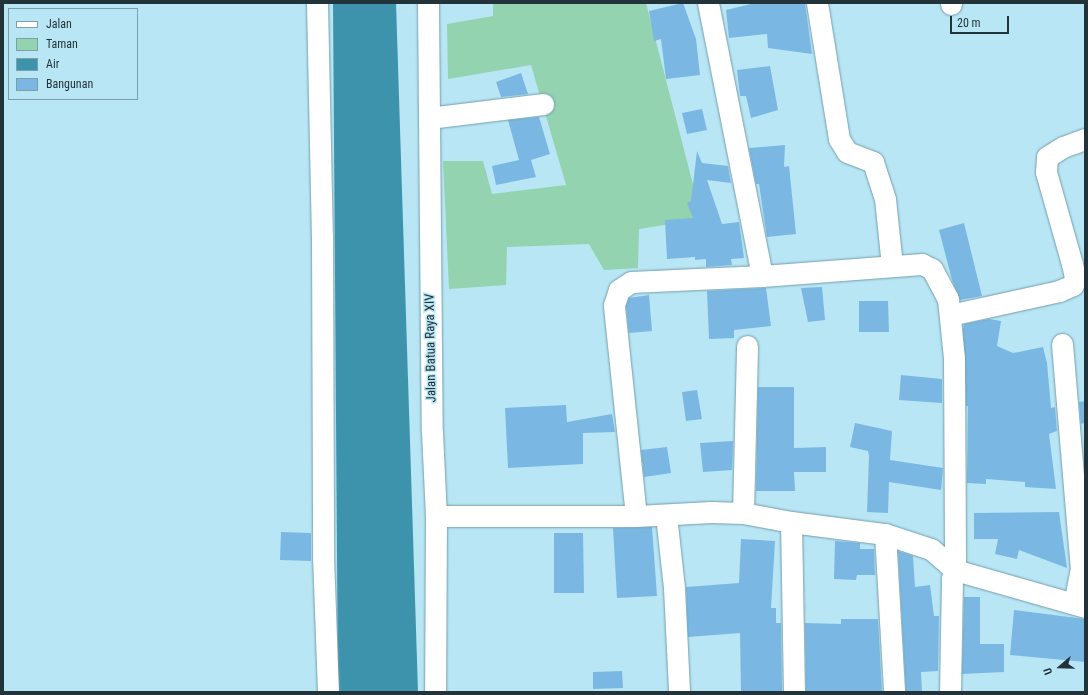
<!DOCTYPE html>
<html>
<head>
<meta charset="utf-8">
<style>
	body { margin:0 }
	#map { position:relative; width:1088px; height:695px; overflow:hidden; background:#b9e6f5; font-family:"Roboto Condensed",sans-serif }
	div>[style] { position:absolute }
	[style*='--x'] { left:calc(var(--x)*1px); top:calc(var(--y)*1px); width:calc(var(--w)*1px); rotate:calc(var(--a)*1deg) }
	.green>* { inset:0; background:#93d3b0 }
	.water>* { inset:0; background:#3d93ac }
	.building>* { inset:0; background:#7ab8e3 }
	.roads { filter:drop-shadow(0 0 1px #739eac) drop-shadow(0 0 1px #739eac) }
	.minor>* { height:21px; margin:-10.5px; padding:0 10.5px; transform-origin:10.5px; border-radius:10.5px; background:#fff }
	span { translate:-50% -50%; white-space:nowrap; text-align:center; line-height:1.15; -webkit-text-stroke:3px #b9e6f5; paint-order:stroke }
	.street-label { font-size:13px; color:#223439 }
	.frame { position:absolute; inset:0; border:4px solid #223439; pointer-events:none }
	.legend { position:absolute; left:8px; top:8px; width:130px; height:92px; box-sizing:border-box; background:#b9e6f5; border:1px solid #7d9faa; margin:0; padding:5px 7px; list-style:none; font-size:12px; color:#223439 }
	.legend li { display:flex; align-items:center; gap:8px; height:20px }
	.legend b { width:20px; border:1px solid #7d9faa }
	.north { position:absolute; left:1040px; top:647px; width:40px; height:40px; -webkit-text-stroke:3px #b9e6f5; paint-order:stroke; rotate:250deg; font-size:11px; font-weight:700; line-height:16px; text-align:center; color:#223439 }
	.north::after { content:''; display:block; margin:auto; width:14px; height:18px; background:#223439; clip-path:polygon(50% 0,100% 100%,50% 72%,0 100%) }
	.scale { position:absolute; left:950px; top:16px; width:59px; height:18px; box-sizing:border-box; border:2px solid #223439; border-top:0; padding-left:5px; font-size:12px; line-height:14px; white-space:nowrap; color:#223439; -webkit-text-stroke:3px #b9e6f5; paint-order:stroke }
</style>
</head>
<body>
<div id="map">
	<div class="green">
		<i style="clip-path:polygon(493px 3px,646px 3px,702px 219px,639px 229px,638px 268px,604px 270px,589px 244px,507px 247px,506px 285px,449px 289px,443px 161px,483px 161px,492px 194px,566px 185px,531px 65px,448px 79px,447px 24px,493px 16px)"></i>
	</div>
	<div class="water">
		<i style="clip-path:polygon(333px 3px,396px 3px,418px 692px,338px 692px)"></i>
	</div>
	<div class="building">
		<i style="clip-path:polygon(683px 3px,696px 39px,700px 75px,666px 79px,661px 39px,654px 41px,649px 11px)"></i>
		<i style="clip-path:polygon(755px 3px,805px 3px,812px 54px,768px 48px,767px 34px,729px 38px,726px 10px)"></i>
		<i style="clip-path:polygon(770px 66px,778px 110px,751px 118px,746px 96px,740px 96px,737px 70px)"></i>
		<i style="clip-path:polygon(521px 73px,528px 94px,501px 97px,496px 82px)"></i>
		<i style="clip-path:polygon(702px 109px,707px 130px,687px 134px,682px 113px)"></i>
		<i style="clip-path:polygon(539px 117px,550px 154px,531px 160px,536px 177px,496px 185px,492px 166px,519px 160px,508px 120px)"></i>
		<i style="clip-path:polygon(785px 145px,784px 167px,789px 166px,796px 234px,767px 237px,759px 184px,756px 184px,749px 148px)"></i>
		<i style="clip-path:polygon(697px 151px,702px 163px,728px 166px,731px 183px,707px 180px,722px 224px,739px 222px,744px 258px,731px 259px,732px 265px,706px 267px,706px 259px,695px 260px,695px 257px,667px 259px,665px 220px,693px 218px,687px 203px,691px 201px)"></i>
		<i style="clip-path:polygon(964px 223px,982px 296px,960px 300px,952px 280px,939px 230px)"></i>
		<i style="clip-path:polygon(822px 287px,825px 320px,808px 322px,801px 288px)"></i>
		<i style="clip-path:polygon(766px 288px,771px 326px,734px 330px,734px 338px,709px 339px,707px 291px)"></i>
		<i style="clip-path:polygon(649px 295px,652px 331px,629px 333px,626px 306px,629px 298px)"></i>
		<i style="clip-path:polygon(859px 301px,888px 301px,889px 332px,859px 332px)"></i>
		<i style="clip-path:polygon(989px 319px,1001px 321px,997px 346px,1013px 353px,1043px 347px,1047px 363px,1051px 408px,1055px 407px,1057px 431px,1049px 434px,1056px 489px,1025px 487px,1025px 482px,986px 479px,986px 484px,967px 483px,968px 406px,966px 406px,963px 329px,964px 324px)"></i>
		<i style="clip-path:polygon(901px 375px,942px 379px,942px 403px,899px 400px)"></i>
		<i style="clip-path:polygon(758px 387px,794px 387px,794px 448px,826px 447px,826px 472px,794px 472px,795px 491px,756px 491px)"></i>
		<i style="clip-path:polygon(697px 390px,702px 419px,686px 421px,682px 392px)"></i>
		<i style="clip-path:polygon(1085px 401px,1085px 423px,1081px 424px,1079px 402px)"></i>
		<i style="clip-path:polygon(566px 405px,567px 422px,612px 414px,615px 432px,583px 433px,583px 464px,508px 468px,505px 408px)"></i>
		<i style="clip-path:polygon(855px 423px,892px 431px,890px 460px,943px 468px,941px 490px,889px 482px,888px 513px,867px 512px,869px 456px,868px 451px,850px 447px)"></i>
		<i style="clip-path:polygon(733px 441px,732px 470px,703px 472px,700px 443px)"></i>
		<i style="clip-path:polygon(667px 447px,671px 473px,644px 477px,641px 450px)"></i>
		<i style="clip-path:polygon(1059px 512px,1067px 568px,1019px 550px,1017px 559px,995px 554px,998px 539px,974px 539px,974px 513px)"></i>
		<i style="clip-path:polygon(652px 527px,657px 596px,617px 598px,613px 528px)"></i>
		<i style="clip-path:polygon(281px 532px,311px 533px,311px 561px,280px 560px)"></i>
		<i style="clip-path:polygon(554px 533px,583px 533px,584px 593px,554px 593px)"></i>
		<i style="clip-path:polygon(741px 539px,775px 541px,771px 608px,776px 608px,776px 623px,781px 623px,782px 692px,741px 692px,740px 633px,688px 637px,686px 587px,739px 583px)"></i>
		<i style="clip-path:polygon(835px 541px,860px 543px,860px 549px,874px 549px,875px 575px,857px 575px,856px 580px,834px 579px)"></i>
		<i style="clip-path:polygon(898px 551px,913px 556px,915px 587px,930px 585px,934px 616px,939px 616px,938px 671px,921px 672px,922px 692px,906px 692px)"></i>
		<i style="clip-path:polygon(964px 597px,980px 597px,980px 644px,1004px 644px,1004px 672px,962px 674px)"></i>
		<i style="clip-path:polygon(1014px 610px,1085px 619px,1085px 662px,1010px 655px)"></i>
		<i style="clip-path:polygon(841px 619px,878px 619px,882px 692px,806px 692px,805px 623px,841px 624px)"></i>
		<i style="clip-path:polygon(622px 671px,623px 688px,593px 689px,593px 672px)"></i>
	</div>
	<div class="roads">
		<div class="minor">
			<i style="--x:317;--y:3;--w:232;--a:88.8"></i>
			<i style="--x:322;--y:235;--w:321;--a:89.8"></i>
			<i style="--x:323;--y:556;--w:136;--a:87.9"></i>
			<i style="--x:428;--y:3;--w:429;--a:89.5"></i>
			<i style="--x:432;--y:432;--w:84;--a:87.3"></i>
			<i style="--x:436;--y:516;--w:176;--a:90.3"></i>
			<i style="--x:708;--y:3;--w:278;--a:78.8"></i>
			<i style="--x:817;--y:3;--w:138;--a:80.8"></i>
			<i style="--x:839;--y:139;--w:15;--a:58"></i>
			<i style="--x:847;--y:152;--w:28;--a:21"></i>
			<i style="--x:873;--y:162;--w:39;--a:72"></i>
			<i style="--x:885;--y:199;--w:67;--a:84"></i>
			<i style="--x:951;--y:3;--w:1;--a:90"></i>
			<i style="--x:429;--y:118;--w:115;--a:-7"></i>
			<i style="--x:950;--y:315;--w:112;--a:-12.4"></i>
			<i style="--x:1059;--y:291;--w:15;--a:-23"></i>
			<i style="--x:1073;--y:285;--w:8;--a:-76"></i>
			<i style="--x:1075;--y:277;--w:13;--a:-103"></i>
			<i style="--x:1072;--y:264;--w:96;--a:-105.8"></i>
			<i style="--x:1046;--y:172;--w:15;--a:-86"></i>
			<i style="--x:1047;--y:157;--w:19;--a:-32"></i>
			<i style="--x:1063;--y:147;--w:23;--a:-20"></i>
			<i style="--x:1062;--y:344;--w:225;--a:85.2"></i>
			<i style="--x:1081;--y:568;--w:36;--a:101"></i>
			<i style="--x:743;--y:513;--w:167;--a:-88.6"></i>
			<i style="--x:666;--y:515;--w:73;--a:83.7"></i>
			<i style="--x:674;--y:588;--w:104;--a:87.2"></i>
			<i style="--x:436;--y:516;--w:200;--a:0"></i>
			<i style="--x:636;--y:516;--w:75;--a:-3.1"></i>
			<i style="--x:711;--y:512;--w:32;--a:2"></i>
			<i style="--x:743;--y:513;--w:49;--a:10.6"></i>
			<i style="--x:791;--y:522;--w:95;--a:7.3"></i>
			<i style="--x:885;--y:534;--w:48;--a:18.1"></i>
			<i style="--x:931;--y:549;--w:32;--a:41"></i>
			<i style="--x:955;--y:570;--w:135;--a:15.9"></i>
			<i style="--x:636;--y:516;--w:212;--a:-96"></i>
			<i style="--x:614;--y:305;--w:16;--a:-72"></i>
			<i style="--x:619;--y:290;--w:14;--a:-34"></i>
			<i style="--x:631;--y:282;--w:131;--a:-2.6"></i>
			<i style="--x:762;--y:276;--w:160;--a:-4.3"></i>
			<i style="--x:922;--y:264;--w:11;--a:27"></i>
			<i style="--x:932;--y:269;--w:34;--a:62"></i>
			<i style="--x:948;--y:299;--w:59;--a:84.2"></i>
			<i style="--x:954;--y:358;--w:212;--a:89.7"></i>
			<i style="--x:955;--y:570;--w:9;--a:111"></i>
			<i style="--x:952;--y:578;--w:114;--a:91"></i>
			<i style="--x:791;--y:522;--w:170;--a:89"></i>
			<i style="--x:885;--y:534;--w:158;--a:86.7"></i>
		</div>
	</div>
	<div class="street-label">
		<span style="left:431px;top:348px;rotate:-91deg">Jalan Batua Raya XIV</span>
	</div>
	<div class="frame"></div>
	<ul class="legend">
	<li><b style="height:5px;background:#fff"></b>Jalan</li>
	<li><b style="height:11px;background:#93d3b0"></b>Taman</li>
	<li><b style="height:11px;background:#3d93ac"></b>Air</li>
	<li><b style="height:11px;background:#7ab8e3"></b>Bangunan</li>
	</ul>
	<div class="north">U</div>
	<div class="scale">20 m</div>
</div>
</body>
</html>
